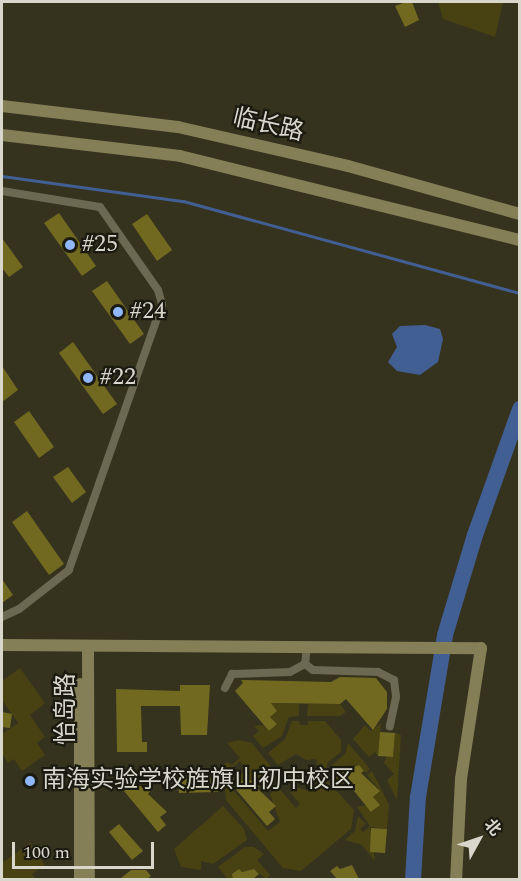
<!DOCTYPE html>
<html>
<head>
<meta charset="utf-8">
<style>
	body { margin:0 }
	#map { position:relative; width:521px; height:881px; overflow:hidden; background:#35321e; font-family:Spectral,"Noto Sans SC",serif }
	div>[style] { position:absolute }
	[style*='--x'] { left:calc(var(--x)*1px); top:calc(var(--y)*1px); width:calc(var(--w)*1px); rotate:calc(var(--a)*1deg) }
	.green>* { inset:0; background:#484213 }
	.water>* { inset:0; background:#425f93 }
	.stream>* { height:3px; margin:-1.5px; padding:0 1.5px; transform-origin:1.5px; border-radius:1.5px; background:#425f93 }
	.river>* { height:16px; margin:-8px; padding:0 8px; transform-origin:8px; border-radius:8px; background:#425f93 }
	.building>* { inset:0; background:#726921 }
	.street>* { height:8px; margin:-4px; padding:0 4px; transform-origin:4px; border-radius:4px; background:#6b6952 }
	.secondary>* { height:12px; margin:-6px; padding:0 6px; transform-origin:6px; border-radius:6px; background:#847f57 }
	.dots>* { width:16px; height:16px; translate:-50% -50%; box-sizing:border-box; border:3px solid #1b1a11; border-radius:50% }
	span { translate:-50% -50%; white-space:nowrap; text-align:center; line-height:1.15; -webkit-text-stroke:4.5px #1b1a11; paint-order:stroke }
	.street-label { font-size:24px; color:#d9d7cb }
	.poi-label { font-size:24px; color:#d9d7cb }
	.left { translate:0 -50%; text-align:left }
	.frame { position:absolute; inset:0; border:3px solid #d9d7cb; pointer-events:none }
	.north { position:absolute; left:449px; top:809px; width:60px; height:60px; -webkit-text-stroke:4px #1b1a11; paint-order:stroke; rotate:50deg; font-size:16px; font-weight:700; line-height:24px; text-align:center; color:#d9d7cb }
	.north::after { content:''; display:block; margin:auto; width:21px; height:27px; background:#d9d7cb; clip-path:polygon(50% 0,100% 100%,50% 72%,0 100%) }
	.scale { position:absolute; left:12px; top:842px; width:142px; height:27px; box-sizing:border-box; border:3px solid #d9d7cb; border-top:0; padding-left:8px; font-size:18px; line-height:21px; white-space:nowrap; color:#d9d7cb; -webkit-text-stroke:4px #1b1a11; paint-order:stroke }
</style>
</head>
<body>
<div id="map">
	<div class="green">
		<i style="clip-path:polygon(438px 2px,503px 2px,495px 37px,443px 19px)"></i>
		<i style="clip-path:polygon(20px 668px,45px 703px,30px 715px,45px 737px,37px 743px,45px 755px,22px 771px,14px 759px,8px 763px,2px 753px,2px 734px,18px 723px,2px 700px,2px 681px)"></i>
		<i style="clip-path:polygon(271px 703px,299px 704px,299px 716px,289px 717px,282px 736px,263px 748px,253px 736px,259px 731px,254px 726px,263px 725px,269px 731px,277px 724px,270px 717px,277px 711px)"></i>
		<i style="clip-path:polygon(308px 704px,340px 704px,346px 712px,340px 716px,307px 716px)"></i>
		<i style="clip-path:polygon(292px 721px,299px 721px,300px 725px,308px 725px,308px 721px,325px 721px,341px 740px,341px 752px,328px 762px,326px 770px,318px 766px,316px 759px,306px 760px,296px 754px,278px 765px,268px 753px,285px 739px)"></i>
		<i style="clip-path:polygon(381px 723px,378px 756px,375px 752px,369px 757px,353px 739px,365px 725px,371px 731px)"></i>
		<i style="clip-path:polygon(395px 733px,401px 735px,397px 800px,387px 780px,394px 774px,384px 763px,386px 757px,393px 757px)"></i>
		<i style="clip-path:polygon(239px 740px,252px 743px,273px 769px,267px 774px,275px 784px,267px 791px,255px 780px,243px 783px,238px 777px,246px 770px,240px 761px,226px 773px,230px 786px,268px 831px,280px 822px,270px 794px,278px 787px,296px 808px,300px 804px,290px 792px,296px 787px,312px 792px,321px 774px,354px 810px,351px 829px,301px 871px,283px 868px,226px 800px,222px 766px,227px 762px,232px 765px,240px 758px,227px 743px)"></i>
		<i style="clip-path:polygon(348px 743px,370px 769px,366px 773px,359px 765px,344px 766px,338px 771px,346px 781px,340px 786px,332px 777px,332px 765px,345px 754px)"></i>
		<i style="clip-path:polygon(372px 771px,389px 805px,387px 829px,370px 827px,375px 861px,362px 845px,345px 840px,355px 831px,358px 816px,366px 824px,360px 829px,363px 832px,370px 826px,357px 807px,366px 805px,372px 812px,379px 805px,373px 797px,380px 791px,367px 775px)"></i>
		<i style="clip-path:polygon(223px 806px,244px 829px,247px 840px,213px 864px,201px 861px,201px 870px,181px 867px,174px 849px)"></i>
		<i style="clip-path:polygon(30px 843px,45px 865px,32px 874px,36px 879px,2px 879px,2px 863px)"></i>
		<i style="clip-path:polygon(245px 847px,254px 847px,264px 854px,257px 860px,270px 875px,266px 879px,254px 869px,242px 872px,239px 869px,233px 874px,237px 879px,228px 879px,218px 867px)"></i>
	</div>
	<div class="water">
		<i style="clip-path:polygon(425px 325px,440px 329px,443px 339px,438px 362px,420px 375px,397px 371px,388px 362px,397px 347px,392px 334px,400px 326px)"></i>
	</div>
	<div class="stream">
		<i style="--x:2;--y:176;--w:183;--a:7.9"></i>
		<i style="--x:183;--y:201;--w:349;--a:15.3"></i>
	</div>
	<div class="river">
		<i style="--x:413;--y:880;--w:83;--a:-86.6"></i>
		<i style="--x:418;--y:797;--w:164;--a:-80.5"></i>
		<i style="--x:445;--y:635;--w:104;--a:-73.3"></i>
		<i style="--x:475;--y:535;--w:134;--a:-70.3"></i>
	</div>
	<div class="building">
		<i style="clip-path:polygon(406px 2px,412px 2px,419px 20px,405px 27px,395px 6px)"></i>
		<i style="clip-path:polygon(59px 213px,96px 266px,82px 276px,44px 223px)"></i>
		<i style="clip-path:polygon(147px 214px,172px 250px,157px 261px,132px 224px)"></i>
		<i style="clip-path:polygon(2px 238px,23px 267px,9px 277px,2px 268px)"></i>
		<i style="clip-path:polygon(107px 281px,144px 334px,130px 344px,92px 291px)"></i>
		<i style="clip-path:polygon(73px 342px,117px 404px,103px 414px,59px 353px)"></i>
		<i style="clip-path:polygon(2px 366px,18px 390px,2px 402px)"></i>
		<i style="clip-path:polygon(29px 411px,54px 447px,39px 458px,14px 422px)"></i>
		<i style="clip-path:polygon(68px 467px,86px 492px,72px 503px,53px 477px)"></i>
		<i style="clip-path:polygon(27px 511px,64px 564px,49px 575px,12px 522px)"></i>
		<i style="clip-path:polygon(2px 579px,13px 595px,2px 603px)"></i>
		<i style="clip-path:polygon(340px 677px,376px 678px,387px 692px,387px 709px,373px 730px,346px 699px,340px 704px,271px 703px,277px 711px,270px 717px,277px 724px,269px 731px,235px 691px,243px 683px,241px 680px,331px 682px)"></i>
		<i style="clip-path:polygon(180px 685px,210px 685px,207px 735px,181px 735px,180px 706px,141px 706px,142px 742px,147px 742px,147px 752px,117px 752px,116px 689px,180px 691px)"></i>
		<i style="clip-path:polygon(2px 712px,12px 714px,10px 728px,2px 727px)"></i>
		<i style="clip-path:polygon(380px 732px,395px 733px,393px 757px,378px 756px)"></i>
		<i style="clip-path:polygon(359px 765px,364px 771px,361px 773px,380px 791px,373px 797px,380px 805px,371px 812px,338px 771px,344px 766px,347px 769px)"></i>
		<i style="clip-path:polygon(178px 776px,217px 779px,218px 792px,179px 793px)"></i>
		<i style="clip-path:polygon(255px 780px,260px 786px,257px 788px,276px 806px,269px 812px,275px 819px,267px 826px,233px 786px,239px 781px)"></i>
		<i style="clip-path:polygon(130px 786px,145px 786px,150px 791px,148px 794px,167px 812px,160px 817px,166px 825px,158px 832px,124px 791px)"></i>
		<i style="clip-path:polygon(119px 824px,143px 851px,132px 860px,109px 832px)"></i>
		<i style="clip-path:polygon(371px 828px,387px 829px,385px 853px,370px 852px)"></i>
		<i style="clip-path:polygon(352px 865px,359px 879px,337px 879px,330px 871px,337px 866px,340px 869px)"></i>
		<i style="clip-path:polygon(239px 869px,242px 872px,254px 869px,259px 874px,253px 879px,233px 879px,232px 874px)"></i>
		<i style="clip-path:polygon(131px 870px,146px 870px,151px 876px,147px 879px,120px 879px)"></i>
	</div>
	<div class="street">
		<i style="--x:2;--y:191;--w:99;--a:9.3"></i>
		<i style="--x:100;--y:207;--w:101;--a:55.1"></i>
		<i style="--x:158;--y:290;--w:15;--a:74"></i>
		<i style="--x:162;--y:304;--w:282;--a:109.3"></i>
		<i style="--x:69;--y:570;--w:63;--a:142"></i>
		<i style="--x:19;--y:609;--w:19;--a:155"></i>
		<i style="--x:307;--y:646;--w:18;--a:96"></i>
		<i style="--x:305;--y:664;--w:10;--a:37"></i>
		<i style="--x:313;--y:670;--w:65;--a:1.8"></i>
		<i style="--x:378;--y:672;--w:18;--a:27"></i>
		<i style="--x:394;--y:680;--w:17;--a:83"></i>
		<i style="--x:396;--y:697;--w:30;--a:102"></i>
		<i style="--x:225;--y:688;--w:16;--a:-63"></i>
		<i style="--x:232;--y:674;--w:58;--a:-2"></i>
		<i style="--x:290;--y:672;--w:17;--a:-28"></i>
	</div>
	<div class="secondary">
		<i style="--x:2;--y:106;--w:177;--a:6.8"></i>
		<i style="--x:178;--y:127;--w:174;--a:12.9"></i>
		<i style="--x:348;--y:166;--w:179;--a:15.6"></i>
		<i style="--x:2;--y:135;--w:179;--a:6.7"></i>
		<i style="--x:180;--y:156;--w:350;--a:13.9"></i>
		<i style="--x:2;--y:645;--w:479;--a:0.4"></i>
		<i style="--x:481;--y:648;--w:133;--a:98.7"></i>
		<i style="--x:461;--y:779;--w:101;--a:92.8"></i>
		<i style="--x:88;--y:646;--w:234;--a:89.8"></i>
		<i style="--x:80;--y:880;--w:196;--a:-90"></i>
	</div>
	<div class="dots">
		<i style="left:70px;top:245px;background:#91b8fd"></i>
		<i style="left:118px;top:312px;background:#91b8fd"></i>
		<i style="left:88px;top:378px;background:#91b8fd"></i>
		<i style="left:30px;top:781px;background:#91b8fd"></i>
	</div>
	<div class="street-label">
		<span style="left:268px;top:126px;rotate:13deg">临长路</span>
		<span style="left:67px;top:709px;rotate:-90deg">怡岛路</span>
	</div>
	<div class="poi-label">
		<span class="left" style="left:82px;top:245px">#25</span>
		<span class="left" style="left:130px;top:312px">#24</span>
		<span class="left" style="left:100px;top:378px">#22</span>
		<span class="left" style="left:42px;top:781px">南海实验学校旌旗山初中校区</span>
	</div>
	<div class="frame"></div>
	<div class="north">北</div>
	<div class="scale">100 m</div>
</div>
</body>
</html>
